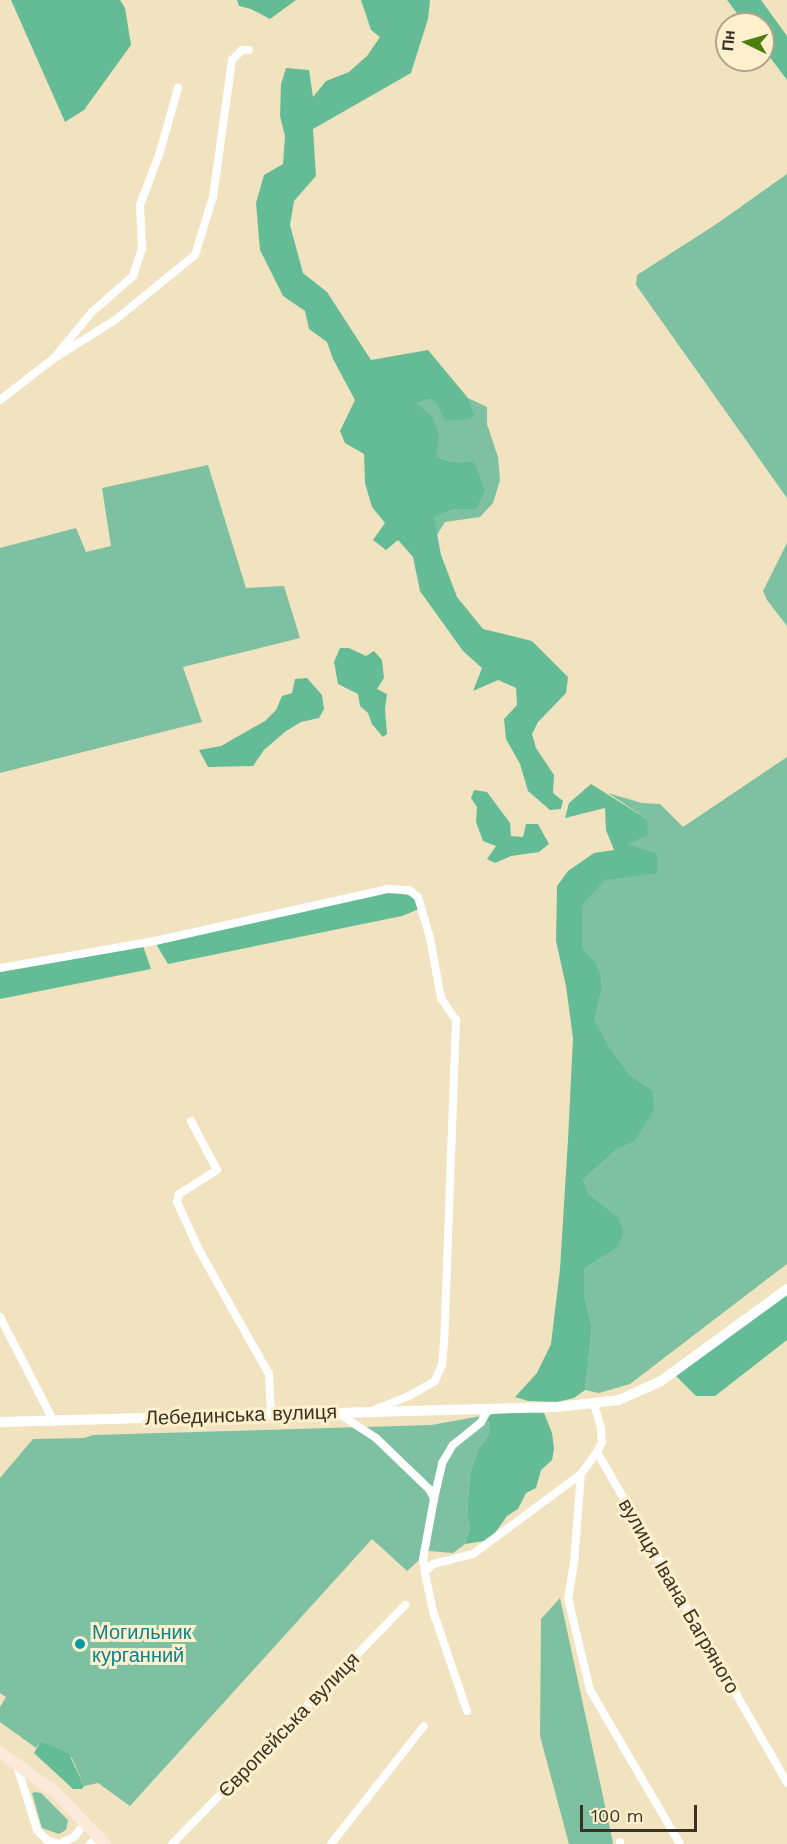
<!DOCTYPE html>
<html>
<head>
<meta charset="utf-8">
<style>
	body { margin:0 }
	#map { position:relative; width:787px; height:1844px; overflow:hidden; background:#f1e3bf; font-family:"Work Sans",sans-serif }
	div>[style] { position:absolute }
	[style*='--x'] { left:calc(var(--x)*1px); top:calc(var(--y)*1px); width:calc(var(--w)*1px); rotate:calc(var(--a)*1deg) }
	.green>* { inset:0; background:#7ec1a2 }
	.forest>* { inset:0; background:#64bc96 }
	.minor>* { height:8px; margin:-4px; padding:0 4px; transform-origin:4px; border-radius:4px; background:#fff }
	.tertiary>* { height:10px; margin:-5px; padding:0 5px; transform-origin:5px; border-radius:5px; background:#fff }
	.secondary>* { height:12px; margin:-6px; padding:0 6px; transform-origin:6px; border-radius:6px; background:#fbeada }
	.dots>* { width:16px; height:16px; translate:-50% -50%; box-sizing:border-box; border:3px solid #fef0cc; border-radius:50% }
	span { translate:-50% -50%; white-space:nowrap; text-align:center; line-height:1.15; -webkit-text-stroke:6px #fef0cc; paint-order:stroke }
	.street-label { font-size:20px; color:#393325 }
	.culture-label { font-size:20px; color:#0d838f }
	.left { translate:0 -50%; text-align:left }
	.north { position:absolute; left:715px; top:12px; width:60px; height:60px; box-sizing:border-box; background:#fef0cc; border:2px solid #afa489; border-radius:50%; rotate:275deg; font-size:16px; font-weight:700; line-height:24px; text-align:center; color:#393325 }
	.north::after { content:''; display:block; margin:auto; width:21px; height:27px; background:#4c7e0e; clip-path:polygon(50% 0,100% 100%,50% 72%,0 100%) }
	.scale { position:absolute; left:580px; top:1805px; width:117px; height:27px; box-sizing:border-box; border:3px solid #393325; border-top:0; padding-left:8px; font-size:18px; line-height:21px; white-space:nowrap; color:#393325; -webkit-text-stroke:4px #fef0cc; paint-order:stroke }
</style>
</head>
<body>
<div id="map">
	<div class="green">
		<i style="clip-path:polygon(787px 174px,787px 498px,636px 285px,637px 275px,718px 223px)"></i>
		<i style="clip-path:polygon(468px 398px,487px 407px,487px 424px,498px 457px,500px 480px,493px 503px,480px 517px,445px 522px,437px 535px,433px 517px,455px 509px,476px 509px,474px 461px,453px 462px,436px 457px,417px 403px,430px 399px,437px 404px,475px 415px)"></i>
		<i style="clip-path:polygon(208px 465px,246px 588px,284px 586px,300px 638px,183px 667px,202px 722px,0 773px,0 548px,76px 528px,86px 552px,111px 546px,102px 488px)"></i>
		<i style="clip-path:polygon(787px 543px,787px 626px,767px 600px,763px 591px)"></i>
		<i style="clip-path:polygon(787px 757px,787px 1264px,630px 1384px,599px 1393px,585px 1390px,592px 1327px,584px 1294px,584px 1269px,611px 1252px,618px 1217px,589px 1194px,583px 1180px,616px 1150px,634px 1142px,652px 1090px,630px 1075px,609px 1046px,595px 1020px,602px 987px,601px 975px,596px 963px,582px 947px,582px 904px,605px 880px,628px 875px,626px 844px,647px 819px,608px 793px,642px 803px,660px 804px,683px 827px)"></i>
		<i style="clip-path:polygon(487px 1415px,490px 1432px,478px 1450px,470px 1473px,467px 1513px,470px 1528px,465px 1544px,453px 1553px,429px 1551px,407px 1571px,372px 1539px,130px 1806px,98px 1783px,84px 1786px,72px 1758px,41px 1741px,36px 1748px,0 1722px,0 1707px,6px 1697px,0 1693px,0 1478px,33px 1439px,84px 1438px,93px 1435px,431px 1425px)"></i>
		<i style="clip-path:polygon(560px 1598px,612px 1838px,613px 1844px,569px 1844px,540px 1736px,541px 1619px)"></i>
		<i style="clip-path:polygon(35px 1792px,41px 1793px,68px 1820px,66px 1830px,59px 1834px,42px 1828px,32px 1793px)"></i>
	</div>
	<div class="forest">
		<i style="clip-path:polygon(11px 0,120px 0,125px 8px,131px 45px,84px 110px,65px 122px)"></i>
		<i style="clip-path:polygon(237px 0,296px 0,270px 19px,251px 9px,239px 6px)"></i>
		<i style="clip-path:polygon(361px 0,430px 0,428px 19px,411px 73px,313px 129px,316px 176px,294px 201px,290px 225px,303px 273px,327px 292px,371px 360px,428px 350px,468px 398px,475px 415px,469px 419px,445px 421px,437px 404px,430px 399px,417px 403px,433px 418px,439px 435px,436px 457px,453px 462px,474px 461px,485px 491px,476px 509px,455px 509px,434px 517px,441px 555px,457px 597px,483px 629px,532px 641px,568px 677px,566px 693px,538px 722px,532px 734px,536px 748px,554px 775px,553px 793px,563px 801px,561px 809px,550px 810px,528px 791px,520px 764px,506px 739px,504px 719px,517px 705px,516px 688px,498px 680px,473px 691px,482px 668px,463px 651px,420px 591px,413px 557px,398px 540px,386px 550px,373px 540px,385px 523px,372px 507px,365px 483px,364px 454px,345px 443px,340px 431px,355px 400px,333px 359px,327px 342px,309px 329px,305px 311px,283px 296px,260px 250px,256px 203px,264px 175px,283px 164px,285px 136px,280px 116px,281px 84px,286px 68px,309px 70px,313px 97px,326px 81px,349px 72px,367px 56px,380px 37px,371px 30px)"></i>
		<i style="clip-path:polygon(727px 0,761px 0,787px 36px,787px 80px,763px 48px,763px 24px,745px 24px)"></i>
		<i style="clip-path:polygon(340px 648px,349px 648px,366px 656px,374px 651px,382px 660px,384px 678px,377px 689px,387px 694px,385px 709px,387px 734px,383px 737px,372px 724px,368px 713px,360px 706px,358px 694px,338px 684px,334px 662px)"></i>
		<i style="clip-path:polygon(307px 678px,322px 695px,324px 709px,319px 718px,301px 722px,286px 731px,264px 750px,253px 766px,208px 767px,199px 750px,221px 746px,265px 721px,276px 710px,282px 696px,292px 693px,295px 679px)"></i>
		<i style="clip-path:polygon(591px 784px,647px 819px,648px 835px,627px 844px,657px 854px,657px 873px,605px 880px,582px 905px,582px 947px,596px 963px,601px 975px,602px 987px,595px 1020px,609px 1046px,630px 1075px,652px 1090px,654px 1110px,634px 1142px,616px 1150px,583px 1180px,589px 1194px,618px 1217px,623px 1232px,619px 1244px,611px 1252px,584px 1269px,584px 1294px,592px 1327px,585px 1390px,574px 1398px,557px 1402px,528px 1401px,515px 1397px,537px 1373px,551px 1344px,560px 1269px,568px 1140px,573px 1038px,566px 986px,556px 941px,557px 886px,568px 871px,594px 853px,614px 850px,606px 830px,605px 808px,565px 818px,569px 803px)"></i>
		<i style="clip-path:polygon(474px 790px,487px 792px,510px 823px,511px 836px,523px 837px,526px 824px,538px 824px,549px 844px,539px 852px,511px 856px,495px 863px,487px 859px,496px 846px,483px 841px,476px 822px,477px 807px,471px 798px)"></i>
		<i style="clip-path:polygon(387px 891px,413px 896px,419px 909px,402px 916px,168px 964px,156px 944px)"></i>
		<i style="clip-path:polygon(142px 943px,151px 969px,0 999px,0 968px)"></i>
		<i style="clip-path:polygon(787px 1289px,787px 1340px,715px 1396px,696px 1396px,673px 1373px)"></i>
		<i style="clip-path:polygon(515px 1411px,544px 1413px,552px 1433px,554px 1449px,552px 1460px,541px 1470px,536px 1488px,526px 1493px,518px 1509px,507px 1516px,495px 1533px,484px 1541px,465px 1544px,470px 1528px,467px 1514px,470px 1473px,478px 1450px,490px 1432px,487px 1415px)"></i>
		<i style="clip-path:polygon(41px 1741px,69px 1754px,84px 1786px,82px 1789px,73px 1789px,34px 1753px)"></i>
	</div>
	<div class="minor">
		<i style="--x:53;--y:359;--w:73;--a:-32.2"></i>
		<i style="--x:115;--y:320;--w:103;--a:-39.1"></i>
		<i style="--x:195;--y:255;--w:61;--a:-72.8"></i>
		<i style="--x:213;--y:197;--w:138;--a:-82.1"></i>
		<i style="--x:232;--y:60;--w:14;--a:-45"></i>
		<i style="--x:242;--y:50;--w:7;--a:0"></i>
		<i style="--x:0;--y:400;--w:67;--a:-37.7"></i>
		<i style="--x:53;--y:359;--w:61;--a:-50.3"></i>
		<i style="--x:92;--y:312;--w:55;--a:-41.3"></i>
		<i style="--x:133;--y:276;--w:29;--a:-72"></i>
		<i style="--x:142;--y:248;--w:43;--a:-92.7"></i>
		<i style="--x:140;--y:205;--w:53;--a:-69.2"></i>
		<i style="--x:159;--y:155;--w:70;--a:-74.2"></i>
		<i style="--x:0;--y:968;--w:157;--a:-9.9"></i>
		<i style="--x:155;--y:941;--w:238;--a:-12.6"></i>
		<i style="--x:387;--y:889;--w:22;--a:3"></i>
		<i style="--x:409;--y:890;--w:11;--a:38"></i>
		<i style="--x:418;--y:897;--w:43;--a:73.7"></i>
		<i style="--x:430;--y:938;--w:61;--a:79.6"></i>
		<i style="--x:441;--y:998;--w:27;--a:56"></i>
		<i style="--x:456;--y:1020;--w:323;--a:92.1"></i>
		<i style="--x:444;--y:1343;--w:22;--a:95"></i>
		<i style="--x:442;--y:1365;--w:17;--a:114"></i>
		<i style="--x:435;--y:1381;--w:30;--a:150"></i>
		<i style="--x:409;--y:1396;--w:38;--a:158"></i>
		<i style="--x:191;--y:1121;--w:55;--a:62"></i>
		<i style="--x:217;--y:1170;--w:45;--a:147.7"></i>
		<i style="--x:179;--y:1194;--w:8;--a:104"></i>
		<i style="--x:177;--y:1202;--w:53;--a:65.4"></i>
		<i style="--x:199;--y:1250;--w:142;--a:60.6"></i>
		<i style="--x:269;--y:1374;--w:41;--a:87.2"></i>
		<i style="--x:0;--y:1317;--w:118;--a:62.8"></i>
		<i style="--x:594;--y:1404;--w:26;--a:74"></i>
		<i style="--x:601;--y:1429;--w:13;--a:86"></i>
		<i style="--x:602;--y:1442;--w:11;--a:117"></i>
		<i style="--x:597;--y:1452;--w:382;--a:60.1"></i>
		<i style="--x:336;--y:1412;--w:48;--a:33"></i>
		<i style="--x:376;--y:1438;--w:75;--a:43.9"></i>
		<i style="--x:430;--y:1490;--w:10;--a:66"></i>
		<i style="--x:434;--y:1499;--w:61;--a:100.4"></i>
		<i style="--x:423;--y:1559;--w:13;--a:81"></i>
		<i style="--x:597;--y:1452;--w:27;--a:126"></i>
		<i style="--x:581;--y:1474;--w:88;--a:94.5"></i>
		<i style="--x:574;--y:1562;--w:36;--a:99"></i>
		<i style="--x:568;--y:1598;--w:95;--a:76.6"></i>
		<i style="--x:590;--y:1690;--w:178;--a:59.7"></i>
		<i style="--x:434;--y:1499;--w:37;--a:-77"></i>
		<i style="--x:442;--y:1463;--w:21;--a:-59"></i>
		<i style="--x:453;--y:1445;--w:36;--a:-39"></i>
		<i style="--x:481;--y:1422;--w:16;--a:-60"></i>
		<i style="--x:467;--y:1711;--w:106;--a:-108.8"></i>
		<i style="--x:433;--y:1611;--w:40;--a:-102"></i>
		<i style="--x:425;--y:1572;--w:11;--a:-45"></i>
		<i style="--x:433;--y:1564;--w:41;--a:-14"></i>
		<i style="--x:473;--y:1554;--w:134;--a:-36.5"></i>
		<i style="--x:16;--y:1763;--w:70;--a:72.6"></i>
		<i style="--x:37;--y:1830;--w:14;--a:45"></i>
		<i style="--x:47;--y:1840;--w:12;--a:20"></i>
		<i style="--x:620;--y:1842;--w:2;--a:90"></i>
		<i style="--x:59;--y:1844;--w:17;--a:-25"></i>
		<i style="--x:74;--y:1837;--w:18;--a:-52"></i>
		<i style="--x:90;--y:1844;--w:11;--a:-41"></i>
		<i style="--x:172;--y:1844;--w:334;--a:-45.7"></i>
		<i style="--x:331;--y:1844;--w:150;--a:-51.8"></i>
	</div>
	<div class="tertiary">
		<i style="--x:0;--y:1422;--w:558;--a:-1.54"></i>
		<i style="--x:558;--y:1407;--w:61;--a:-6.5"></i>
		<i style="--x:619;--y:1400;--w:46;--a:-24.3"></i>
		<i style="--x:661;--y:1381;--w:156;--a:-36.1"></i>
	</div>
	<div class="secondary">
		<i style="--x:0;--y:1752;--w:69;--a:36.2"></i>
		<i style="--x:56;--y:1793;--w:71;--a:46.1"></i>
	</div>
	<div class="dots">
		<i style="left:80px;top:1644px;background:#0f9aa8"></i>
	</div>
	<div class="street-label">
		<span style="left:241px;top:1415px;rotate:-2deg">Лебединська вулиця</span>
		<span style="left:679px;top:1596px;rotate:60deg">вулиця Івана Багряного</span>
		<span style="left:289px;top:1725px;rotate:-46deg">Європейська вулиця</span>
	</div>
	<div class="culture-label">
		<span class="left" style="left:92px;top:1644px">Могильник<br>курганний</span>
	</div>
	<div class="north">Пн</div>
	<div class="scale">100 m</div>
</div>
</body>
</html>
